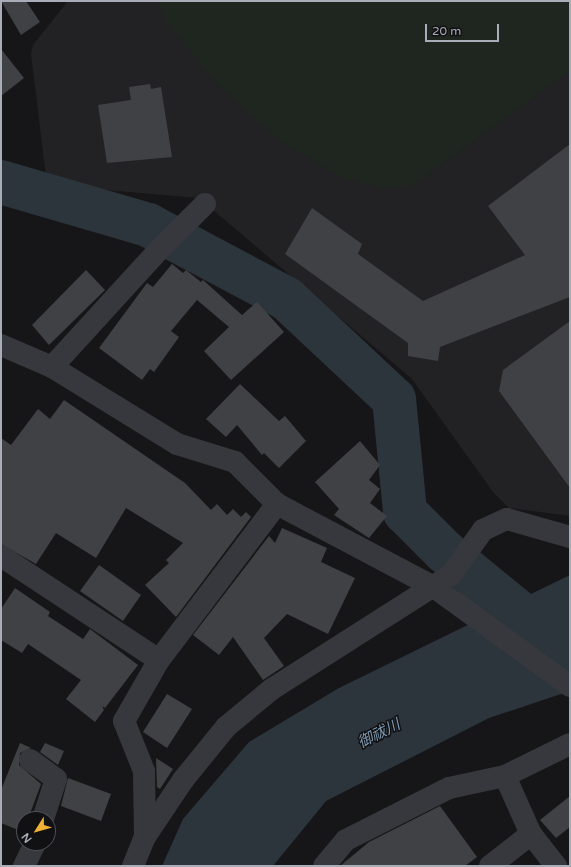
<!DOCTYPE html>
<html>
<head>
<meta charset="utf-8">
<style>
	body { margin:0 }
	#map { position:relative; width:571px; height:867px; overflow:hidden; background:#161618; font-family:"Varela Round","Noto Sans JP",sans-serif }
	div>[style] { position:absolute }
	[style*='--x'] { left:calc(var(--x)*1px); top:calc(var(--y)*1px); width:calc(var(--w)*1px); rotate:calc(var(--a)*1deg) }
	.built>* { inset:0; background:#222225 }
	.green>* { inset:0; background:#1e261f }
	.water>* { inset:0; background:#2c353c }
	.river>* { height:44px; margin:-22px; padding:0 22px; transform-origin:22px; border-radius:22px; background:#2c353c }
	.building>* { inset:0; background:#404145 }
	.street>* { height:22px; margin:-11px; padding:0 11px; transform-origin:11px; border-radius:11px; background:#37383d }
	span { translate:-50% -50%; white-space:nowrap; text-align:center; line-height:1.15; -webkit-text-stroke:3px #111113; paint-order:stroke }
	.water-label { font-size:15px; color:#7f9bb3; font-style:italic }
	.frame { position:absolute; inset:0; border:2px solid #a8adb8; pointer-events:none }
	.north { position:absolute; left:16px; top:811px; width:40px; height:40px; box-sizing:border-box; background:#111113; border:1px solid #4d4f55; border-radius:50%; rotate:233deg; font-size:11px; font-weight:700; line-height:16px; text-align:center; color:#a8adb8 }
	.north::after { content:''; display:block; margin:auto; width:14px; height:18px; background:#f2b134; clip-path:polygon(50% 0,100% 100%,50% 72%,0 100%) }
	.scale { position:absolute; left:425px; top:24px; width:74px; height:18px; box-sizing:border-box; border:2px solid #a8adb8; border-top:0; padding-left:5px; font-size:12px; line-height:14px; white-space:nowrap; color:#a8adb8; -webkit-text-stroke:3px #111113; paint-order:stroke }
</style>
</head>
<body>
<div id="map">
	<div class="built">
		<i style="clip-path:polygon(68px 1px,570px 1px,570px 516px,509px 508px,493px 492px,412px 379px,199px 198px,47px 185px,31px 54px,33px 45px)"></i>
	</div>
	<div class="green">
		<i style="clip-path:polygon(156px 1px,570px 1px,570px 71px,412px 186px,379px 188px,343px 178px,281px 142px,217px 84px,166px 22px)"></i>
	</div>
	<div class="water">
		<i style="clip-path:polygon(570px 575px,570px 691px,489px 718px,326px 801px,273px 866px,162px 866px,183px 819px,249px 742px,339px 688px)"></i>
	</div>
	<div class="river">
		<i style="--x:1;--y:182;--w:153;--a:16.3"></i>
		<i style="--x:148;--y:225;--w:157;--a:28"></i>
		<i style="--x:287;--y:299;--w:146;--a:43.1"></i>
		<i style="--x:394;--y:399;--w:114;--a:84.4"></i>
		<i style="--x:405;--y:512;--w:55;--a:45"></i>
		<i style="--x:444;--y:551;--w:145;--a:39.4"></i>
	</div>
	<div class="building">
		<i style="clip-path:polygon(1px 1px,26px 1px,40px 22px,21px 35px)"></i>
		<i style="clip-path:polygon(1px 49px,24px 78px,1px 96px)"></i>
		<i style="clip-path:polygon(150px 84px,151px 89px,161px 87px,172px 157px,107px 163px,98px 105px,131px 100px,129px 87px)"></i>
		<i style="clip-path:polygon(570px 144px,570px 297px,440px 347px,438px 361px,408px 356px,408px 343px,285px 254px,312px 208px,362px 244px,358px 254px,423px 301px,525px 255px,488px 206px)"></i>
		<i style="clip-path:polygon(172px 264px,183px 273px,186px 270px,201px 282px,203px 280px,242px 315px,257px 302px,284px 332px,231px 380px,204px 351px,229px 327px,197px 300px,171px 331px,179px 337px,154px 372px,150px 369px,142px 380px,99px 348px,147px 283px,153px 287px)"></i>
		<i style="clip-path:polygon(86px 270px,105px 290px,49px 345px,32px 325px)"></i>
		<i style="clip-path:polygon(570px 321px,570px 488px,499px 391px,503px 370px)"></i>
		<i style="clip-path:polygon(240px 384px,279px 421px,285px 416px,306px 441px,279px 468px,264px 453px,262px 455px,237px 425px,226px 437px,206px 419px)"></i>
		<i style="clip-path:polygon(64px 400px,185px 483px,211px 510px,217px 504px,227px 515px,233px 509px,241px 517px,246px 512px,251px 517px,176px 617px,145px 585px,169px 563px,166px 560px,183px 543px,126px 508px,96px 558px,56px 533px,36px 564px,1px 544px,1px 438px,11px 445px,38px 409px,50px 419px)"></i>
		<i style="clip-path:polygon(360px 441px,380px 465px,369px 480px,380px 489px,370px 503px,387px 516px,369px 538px,334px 515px,339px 509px,315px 482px)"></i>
		<i style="clip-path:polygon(282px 528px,327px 548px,321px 562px,355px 578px,328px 634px,287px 614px,264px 638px,284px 666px,263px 680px,233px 637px,219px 655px,193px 635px,269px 536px,275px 543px)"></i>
		<i style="clip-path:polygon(99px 565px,141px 595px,123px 621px,80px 591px)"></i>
		<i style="clip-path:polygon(15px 588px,50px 612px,48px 616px,83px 639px,90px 629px,138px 665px,105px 708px,102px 706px,104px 710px,95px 722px,66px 699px,81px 680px,28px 644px,22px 653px,1px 640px,1px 609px)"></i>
		<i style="clip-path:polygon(167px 694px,192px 709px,167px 748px,143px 732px)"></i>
		<i style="clip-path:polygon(20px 743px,31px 748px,20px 753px,19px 765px,41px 784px,28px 819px,24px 819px,23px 832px,1px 823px,1px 790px)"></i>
		<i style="clip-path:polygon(45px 743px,64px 751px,58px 765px,40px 752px)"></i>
		<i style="clip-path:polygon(156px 758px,173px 769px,160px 789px,157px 787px)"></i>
		<i style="clip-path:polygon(68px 778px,111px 794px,101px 821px,61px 806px)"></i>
		<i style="clip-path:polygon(570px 796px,570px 827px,556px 838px,540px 820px)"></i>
		<i style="clip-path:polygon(440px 806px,477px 857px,465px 866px,340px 866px,369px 842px)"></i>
	</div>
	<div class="street">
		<i style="--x:1;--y:345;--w:56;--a:23.3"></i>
		<i style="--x:52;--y:367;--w:147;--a:31.6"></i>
		<i style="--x:177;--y:444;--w:61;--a:17.2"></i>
		<i style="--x:235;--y:462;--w:59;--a:45"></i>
		<i style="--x:277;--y:504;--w:178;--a:27.9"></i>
		<i style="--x:434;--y:587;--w:168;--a:36.1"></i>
		<i style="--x:52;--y:367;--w:159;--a:-47.6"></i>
		<i style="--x:159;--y:250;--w:65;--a:-45"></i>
		<i style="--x:1;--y:556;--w:189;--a:33.4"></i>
		<i style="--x:30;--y:760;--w:32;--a:36"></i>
		<i style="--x:56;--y:779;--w:42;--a:108"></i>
		<i style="--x:505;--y:776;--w:64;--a:65.9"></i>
		<i style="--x:531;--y:834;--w:41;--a:52"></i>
		<i style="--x:145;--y:837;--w:66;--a:-90.9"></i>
		<i style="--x:144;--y:771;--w:54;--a:-111.8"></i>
		<i style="--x:124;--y:721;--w:70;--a:-60.2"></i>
		<i style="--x:159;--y:660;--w:196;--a:-52.9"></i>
		<i style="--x:24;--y:866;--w:25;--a:-64"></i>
		<i style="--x:133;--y:866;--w:31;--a:-68"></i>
		<i style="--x:145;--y:837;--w:69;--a:-56.3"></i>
		<i style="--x:183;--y:780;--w:68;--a:-50.9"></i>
		<i style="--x:226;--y:727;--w:60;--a:-39.6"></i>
		<i style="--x:272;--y:689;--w:212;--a:-32.5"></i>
		<i style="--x:451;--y:575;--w:55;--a:-54.6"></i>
		<i style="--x:483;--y:530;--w:26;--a:-25"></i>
		<i style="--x:507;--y:519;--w:66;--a:15.9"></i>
		<i style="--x:324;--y:866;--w:34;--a:-50"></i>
		<i style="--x:346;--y:840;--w:115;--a:-26.8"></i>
		<i style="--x:449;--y:788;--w:57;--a:-12.1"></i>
		<i style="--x:505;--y:776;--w:72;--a:-26.2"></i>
		<i style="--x:490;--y:866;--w:52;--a:-38"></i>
	</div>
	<div class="water-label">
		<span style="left:379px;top:734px;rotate:-27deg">御祓川</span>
	</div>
	<div class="frame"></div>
	<div class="north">N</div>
	<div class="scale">20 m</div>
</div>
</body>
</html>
